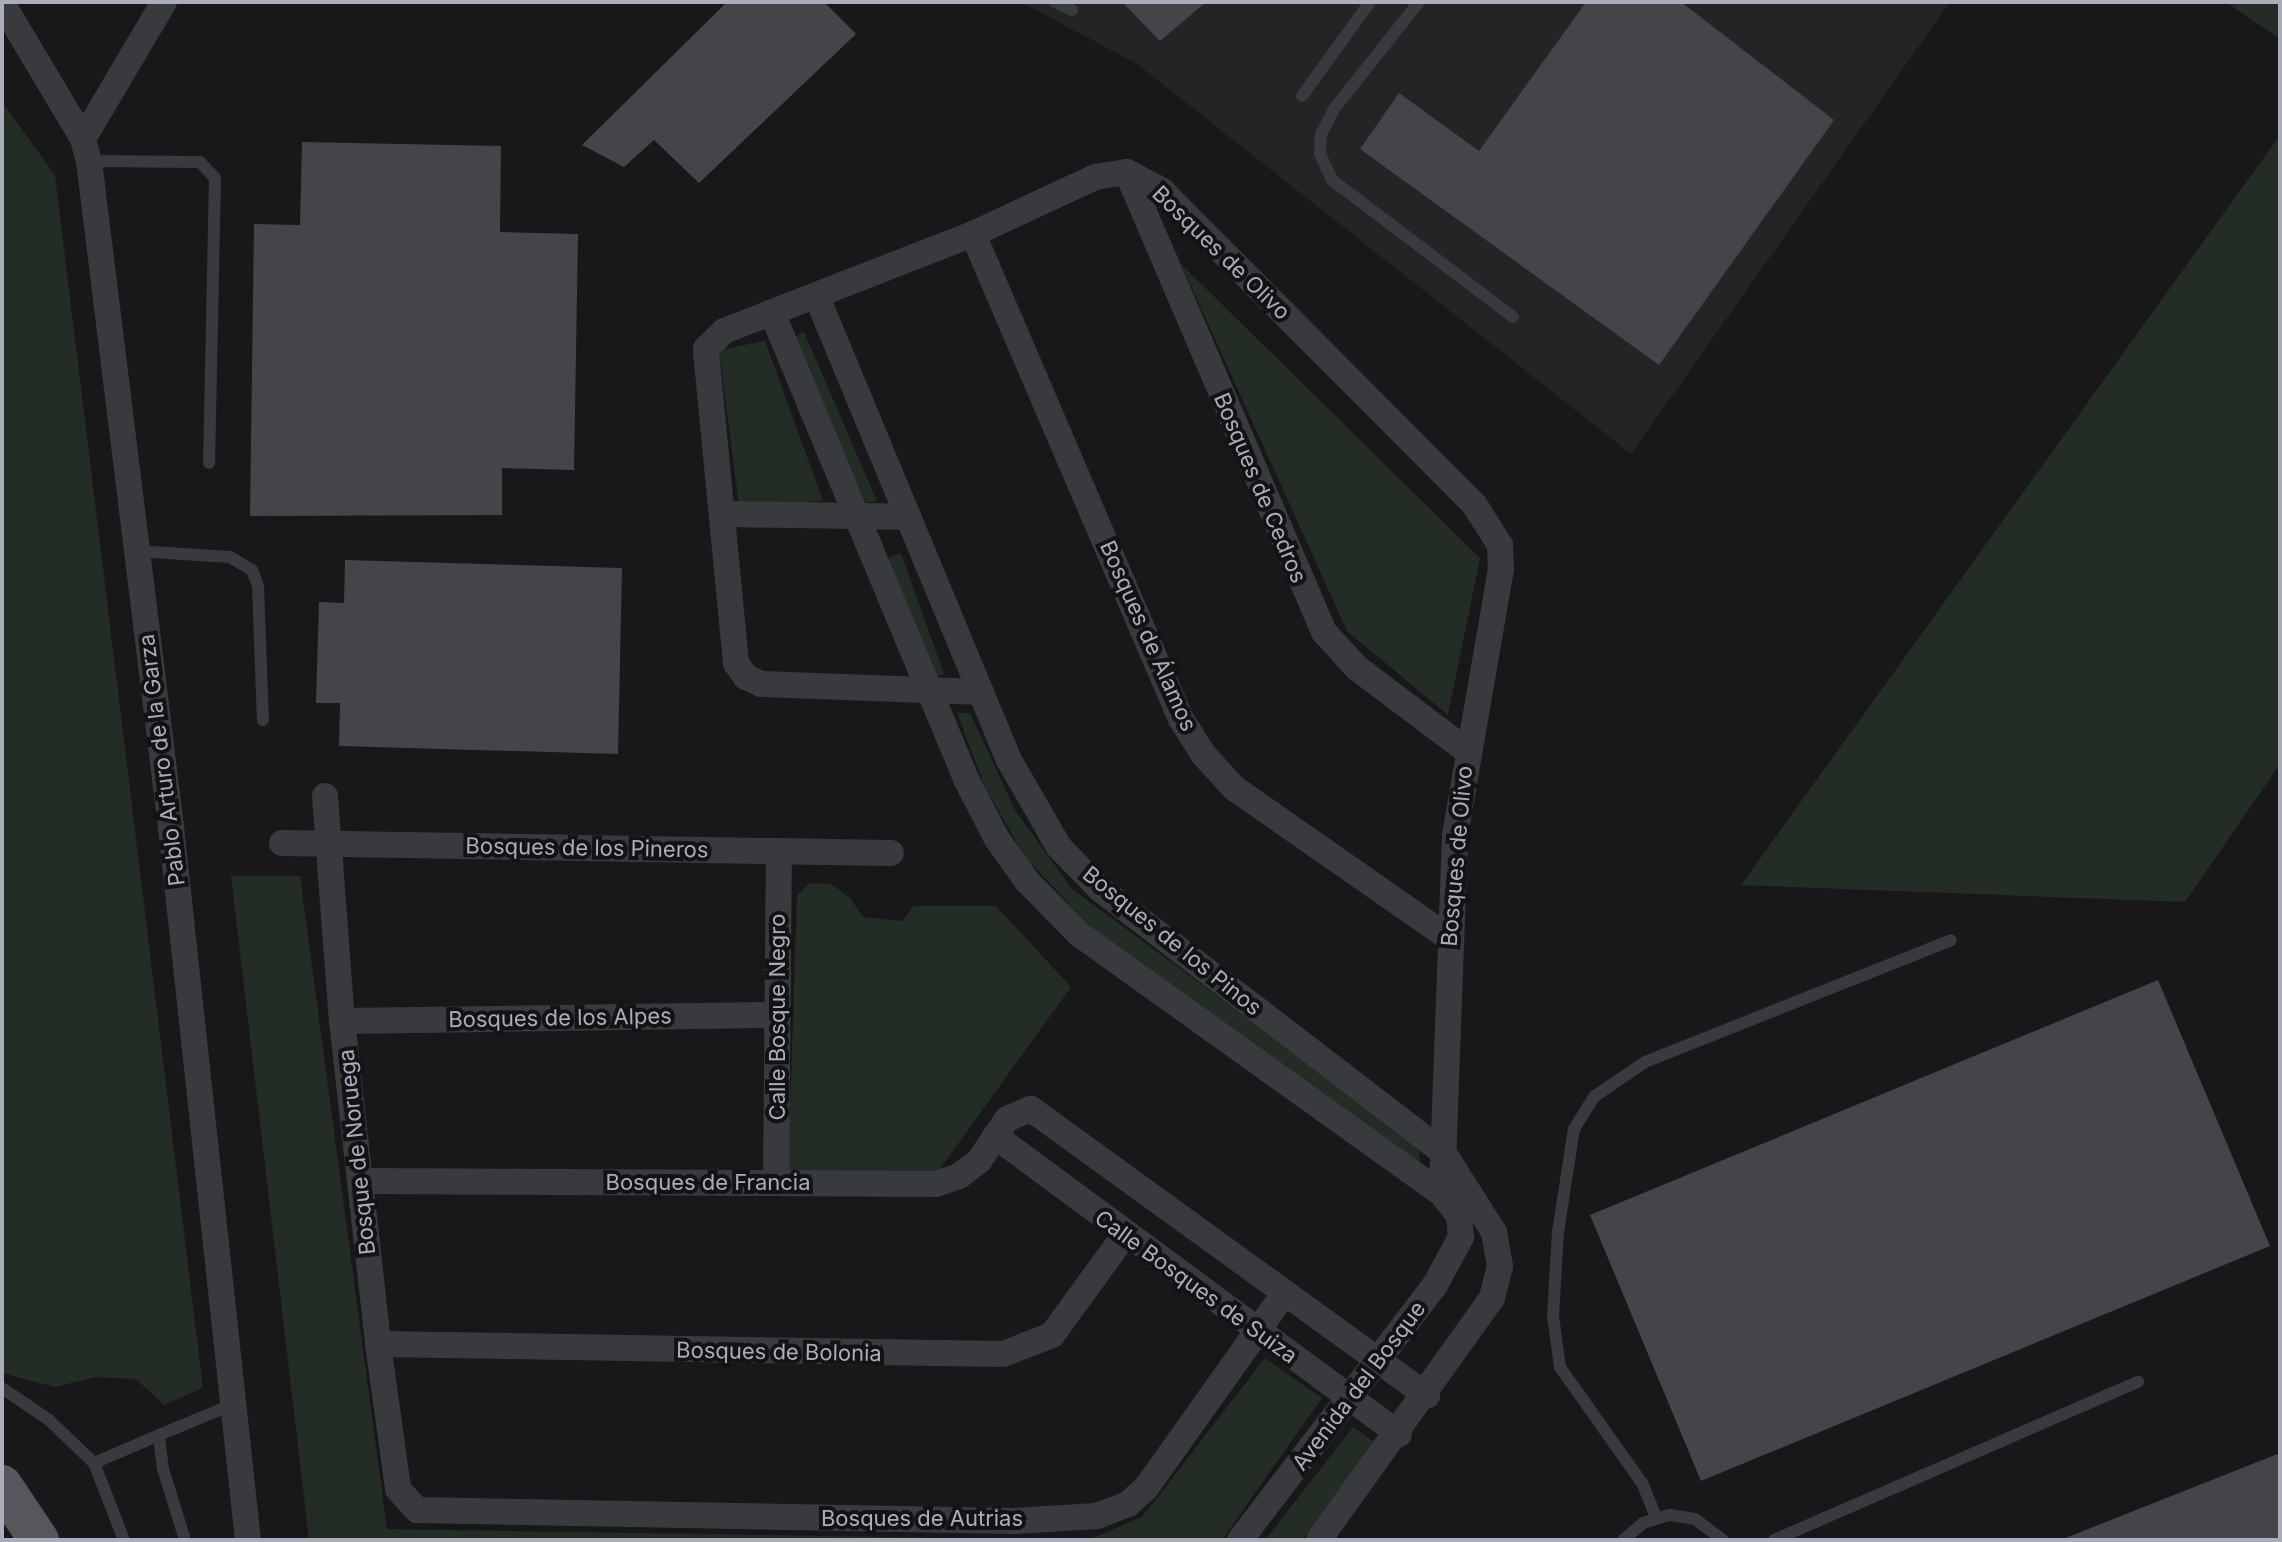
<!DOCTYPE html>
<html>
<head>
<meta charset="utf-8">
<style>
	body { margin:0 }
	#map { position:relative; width:2282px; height:1542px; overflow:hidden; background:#18181a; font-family:Inter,sans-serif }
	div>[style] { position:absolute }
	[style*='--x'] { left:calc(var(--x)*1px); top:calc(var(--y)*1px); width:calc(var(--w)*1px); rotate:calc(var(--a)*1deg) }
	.built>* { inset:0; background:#242426 }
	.green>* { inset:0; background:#242c26 }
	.building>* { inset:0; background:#454549 }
	.service>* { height:12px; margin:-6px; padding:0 6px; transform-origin:6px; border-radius:6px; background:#393a3e }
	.minor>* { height:26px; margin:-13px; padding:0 13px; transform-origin:13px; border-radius:13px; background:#393a3e }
	.primary>* { height:40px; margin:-20px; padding:0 20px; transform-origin:20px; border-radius:20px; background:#56575d }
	span { translate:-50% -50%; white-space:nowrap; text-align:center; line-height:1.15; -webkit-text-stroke:8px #131315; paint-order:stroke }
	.street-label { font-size:22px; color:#abaeb8 }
	.frame { position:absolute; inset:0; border:4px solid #abaeb8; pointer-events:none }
</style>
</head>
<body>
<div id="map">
	<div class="built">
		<i style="clip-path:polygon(1021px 2px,1950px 2px,1631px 454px,1137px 64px)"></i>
	</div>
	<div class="green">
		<i style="clip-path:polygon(2226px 2px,2280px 2px,2280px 39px)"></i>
		<i style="clip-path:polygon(2px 102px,55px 175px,203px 1388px,164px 1405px,136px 1379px,95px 1377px,55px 1387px,2px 1373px)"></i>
		<i style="clip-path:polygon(2280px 135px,2280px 764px,2185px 902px,1741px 885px)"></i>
		<i style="clip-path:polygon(1181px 264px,1480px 558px,1448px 715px,1347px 631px)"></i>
		<i style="clip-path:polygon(804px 332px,877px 501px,866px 503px,792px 338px)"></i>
		<i style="clip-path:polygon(765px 341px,823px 501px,739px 505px,719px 350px)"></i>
		<i style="clip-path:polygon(901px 553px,944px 674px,932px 678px,887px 558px)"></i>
		<i style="clip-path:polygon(957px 713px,970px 713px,1015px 810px,1072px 889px,1419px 1145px,1420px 1166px,1095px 932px,1025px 857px,985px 787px)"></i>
		<i style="clip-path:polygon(231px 876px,300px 876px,387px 1529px,1088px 1540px,1142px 1517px,1265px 1358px,1322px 1398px,1222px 1540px,309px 1540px)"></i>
		<i style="clip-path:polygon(810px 883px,831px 884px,850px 898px,863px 917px,902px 921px,914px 906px,996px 906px,1071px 987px,937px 1173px,788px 1176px,797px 895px)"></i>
		<i style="clip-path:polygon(1353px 1427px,1379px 1445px,1302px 1540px,1265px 1540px)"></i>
	</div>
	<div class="building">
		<i style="clip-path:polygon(727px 2px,824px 2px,856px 34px,699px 183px,654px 140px,624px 167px,582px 145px)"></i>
		<i style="clip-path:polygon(1122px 2px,1206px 2px,1160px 41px)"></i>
		<i style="clip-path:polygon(1586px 2px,1681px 2px,1834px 120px,1659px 365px,1360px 149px,1399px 93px,1479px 151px)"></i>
		<i style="clip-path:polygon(302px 142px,501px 146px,500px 232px,578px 234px,574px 470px,502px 468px,502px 515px,250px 516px,254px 224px,300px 225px)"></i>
		<i style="clip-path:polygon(345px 560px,622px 568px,618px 754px,339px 746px,340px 703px,316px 703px,319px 602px,344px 603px)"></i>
		<i style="clip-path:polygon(2158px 980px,2270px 1246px,1701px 1481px,1590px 1215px)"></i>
		<i style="clip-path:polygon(2280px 1453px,2280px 1540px,2064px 1540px,2063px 1539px)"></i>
	</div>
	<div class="service">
		<i style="--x:1055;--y:2;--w:19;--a:25"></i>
		<i style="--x:1419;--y:2;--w:137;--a:128.5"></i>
		<i style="--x:1334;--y:109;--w:28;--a:117"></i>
		<i style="--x:1321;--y:134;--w:20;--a:93"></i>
		<i style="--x:1320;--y:154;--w:29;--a:65"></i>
		<i style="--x:1332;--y:180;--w:227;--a:37.1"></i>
		<i style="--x:1302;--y:96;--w:116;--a:-54.1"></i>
		<i style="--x:89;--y:161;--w:111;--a:0.5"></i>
		<i style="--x:200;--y:162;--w:22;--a:47"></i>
		<i style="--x:215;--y:178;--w:285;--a:91.2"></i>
		<i style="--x:136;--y:551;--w:94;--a:3.7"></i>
		<i style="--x:230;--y:557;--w:26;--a:31"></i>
		<i style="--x:252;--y:570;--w:17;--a:69"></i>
		<i style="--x:258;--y:586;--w:134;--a:87.9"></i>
		<i style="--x:2;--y:1388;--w:57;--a:34.2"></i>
		<i style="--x:49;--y:1420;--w:62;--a:43.7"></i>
		<i style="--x:94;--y:1463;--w:83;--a:68.7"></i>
		<i style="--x:94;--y:1463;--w:71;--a:-23.3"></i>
		<i style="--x:1656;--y:1517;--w:37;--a:-112"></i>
		<i style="--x:1642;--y:1483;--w:142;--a:-125.3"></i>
		<i style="--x:1560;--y:1367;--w:51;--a:-97.8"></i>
		<i style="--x:1553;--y:1316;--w:84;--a:-86.6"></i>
		<i style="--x:1558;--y:1232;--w:104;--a:-81.2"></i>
		<i style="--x:1574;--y:1129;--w:39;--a:-58"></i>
		<i style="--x:1595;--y:1096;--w:60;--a:-34.2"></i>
		<i style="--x:1645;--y:1062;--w:329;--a:-21.7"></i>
		<i style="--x:185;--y:1540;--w:74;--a:-107.2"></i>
		<i style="--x:163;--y:1469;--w:34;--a:-97"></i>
		<i style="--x:159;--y:1435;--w:81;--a:-22.5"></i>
		<i style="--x:1623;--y:1540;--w:26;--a:-40"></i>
		<i style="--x:1643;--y:1523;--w:28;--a:-17"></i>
		<i style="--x:1670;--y:1515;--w:25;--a:9"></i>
		<i style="--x:1695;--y:1519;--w:35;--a:37"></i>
		<i style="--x:1774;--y:1540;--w:397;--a:-23.5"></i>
	</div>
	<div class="minor">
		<i style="--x:2;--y:3;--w:158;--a:59.2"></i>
		<i style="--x:83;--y:139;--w:23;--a:75"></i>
		<i style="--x:89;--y:161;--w:671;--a:82.98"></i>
		<i style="--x:171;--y:827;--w:717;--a:83.84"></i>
		<i style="--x:83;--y:139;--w:159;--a:-59.4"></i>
		<i style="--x:1127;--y:172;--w:500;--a:66.82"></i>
		<i style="--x:1324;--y:632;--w:49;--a:47.5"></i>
		<i style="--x:1357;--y:668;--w:136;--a:37"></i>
		<i style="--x:973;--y:234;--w:528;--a:66.79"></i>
		<i style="--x:1181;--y:719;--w:41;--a:57.8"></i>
		<i style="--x:1203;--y:754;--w:46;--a:47.6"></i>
		<i style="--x:1234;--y:788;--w:262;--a:34.9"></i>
		<i style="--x:817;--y:297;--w:501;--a:67.48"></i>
		<i style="--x:1009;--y:760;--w:100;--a:60.1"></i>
		<i style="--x:1059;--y:847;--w:59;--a:45.7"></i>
		<i style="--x:1100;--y:889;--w:432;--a:37.5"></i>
		<i style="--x:1443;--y:1152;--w:95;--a:57.5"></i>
		<i style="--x:1494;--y:1232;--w:35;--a:80"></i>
		<i style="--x:1500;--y:1266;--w:33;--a:104"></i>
		<i style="--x:1492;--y:1298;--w:297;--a:125.6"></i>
		<i style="--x:773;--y:315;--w:505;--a:67.4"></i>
		<i style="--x:967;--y:781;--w:65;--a:62.7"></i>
		<i style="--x:997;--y:839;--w:52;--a:54.5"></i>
		<i style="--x:1027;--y:881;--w:74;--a:45.5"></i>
		<i style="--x:1079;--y:934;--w:447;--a:35.6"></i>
		<i style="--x:1442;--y:1194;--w:28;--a:52"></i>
		<i style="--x:1459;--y:1216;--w:21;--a:85"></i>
		<i style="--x:1461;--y:1237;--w:55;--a:118.4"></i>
		<i style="--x:1435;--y:1285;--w:321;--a:127.4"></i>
		<i style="--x:723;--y:514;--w:182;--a:0.9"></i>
		<i style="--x:981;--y:692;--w:220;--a:-177.9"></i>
		<i style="--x:761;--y:684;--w:17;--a:-155"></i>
		<i style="--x:746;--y:677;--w:17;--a:-126"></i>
		<i style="--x:736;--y:663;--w:315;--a:-95.5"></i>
		<i style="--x:706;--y:349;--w:25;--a:-45"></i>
		<i style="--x:724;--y:331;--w:267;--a:-21.3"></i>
		<i style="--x:973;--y:234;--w:135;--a:-25"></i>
		<i style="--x:1095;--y:177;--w:32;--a:-9"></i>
		<i style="--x:1127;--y:172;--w:40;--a:28"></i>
		<i style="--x:1162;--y:191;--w:442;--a:45.1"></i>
		<i style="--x:1474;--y:504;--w:49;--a:57.6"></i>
		<i style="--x:1500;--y:545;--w:24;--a:88"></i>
		<i style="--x:1501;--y:569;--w:271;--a:99.8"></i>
		<i style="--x:1455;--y:836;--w:358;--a:92.1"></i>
		<i style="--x:325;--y:796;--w:226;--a:85.7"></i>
		<i style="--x:342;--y:1021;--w:325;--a:83.6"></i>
		<i style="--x:378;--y:1344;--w:146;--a:82.1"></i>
		<i style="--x:398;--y:1489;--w:28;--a:48"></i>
		<i style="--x:417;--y:1510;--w:597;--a:1.06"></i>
		<i style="--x:1014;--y:1521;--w:83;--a:-3.4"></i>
		<i style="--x:1097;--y:1516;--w:33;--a:-21"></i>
		<i style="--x:1128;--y:1504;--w:24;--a:-42"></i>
		<i style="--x:1146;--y:1488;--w:237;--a:-54.6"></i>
		<i style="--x:282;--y:843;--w:609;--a:0.94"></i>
		<i style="--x:342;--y:1021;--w:436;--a:-0.8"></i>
		<i style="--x:995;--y:1136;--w:502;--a:36.41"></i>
		<i style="--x:360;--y:1181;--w:576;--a:0.3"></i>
		<i style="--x:936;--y:1184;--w:24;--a:-19"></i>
		<i style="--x:959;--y:1176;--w:25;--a:-37"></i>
		<i style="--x:979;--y:1161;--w:50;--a:-56.3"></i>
		<i style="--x:1007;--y:1119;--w:26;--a:-23"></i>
		<i style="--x:1031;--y:1109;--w:489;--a:35.9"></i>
		<i style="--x:776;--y:1183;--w:332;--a:-89.5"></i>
		<i style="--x:378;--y:1344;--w:625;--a:0.92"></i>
		<i style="--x:1003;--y:1354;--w:53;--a:-21.2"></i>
		<i style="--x:1052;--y:1335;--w:122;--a:-54"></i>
	</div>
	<div class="primary">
		<i style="--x:2;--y:1485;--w:66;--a:56.1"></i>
	</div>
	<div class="street-label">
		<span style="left:1221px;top:253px;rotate:44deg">Bosques de Olivo</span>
		<span style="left:1260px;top:488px;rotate:67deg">Bosques de Cedros</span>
		<span style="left:1148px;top:636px;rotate:66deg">Bosques de Álamos</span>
		<span style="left:162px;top:760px;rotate:-97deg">Pablo Arturo de la Garza</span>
		<span style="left:587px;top:848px;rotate:1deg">Bosques de los Pineros</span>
		<span style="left:1457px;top:856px;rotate:-85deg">Bosques de Olivo</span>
		<span style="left:1172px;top:941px;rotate:39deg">Bosques de los Pinos</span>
		<span style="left:778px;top:1017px;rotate:-90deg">Calle Bosque Negro</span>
		<span style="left:560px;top:1018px;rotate:-1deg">Bosques de los Alpes</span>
		<span style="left:357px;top:1152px;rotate:-96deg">Bosque de Noruega</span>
		<span style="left:708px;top:1183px">Bosques de Francia</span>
		<span style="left:1196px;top:1287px;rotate:36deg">Calle Bosques de Suiza</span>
		<span style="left:779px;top:1352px;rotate:1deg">Bosques de Bolonia</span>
		<span style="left:1359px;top:1386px;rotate:-53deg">Avenida del Bosque</span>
		<span style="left:922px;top:1519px">Bosques de Autrias</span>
	</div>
	<div class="frame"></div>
</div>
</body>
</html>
